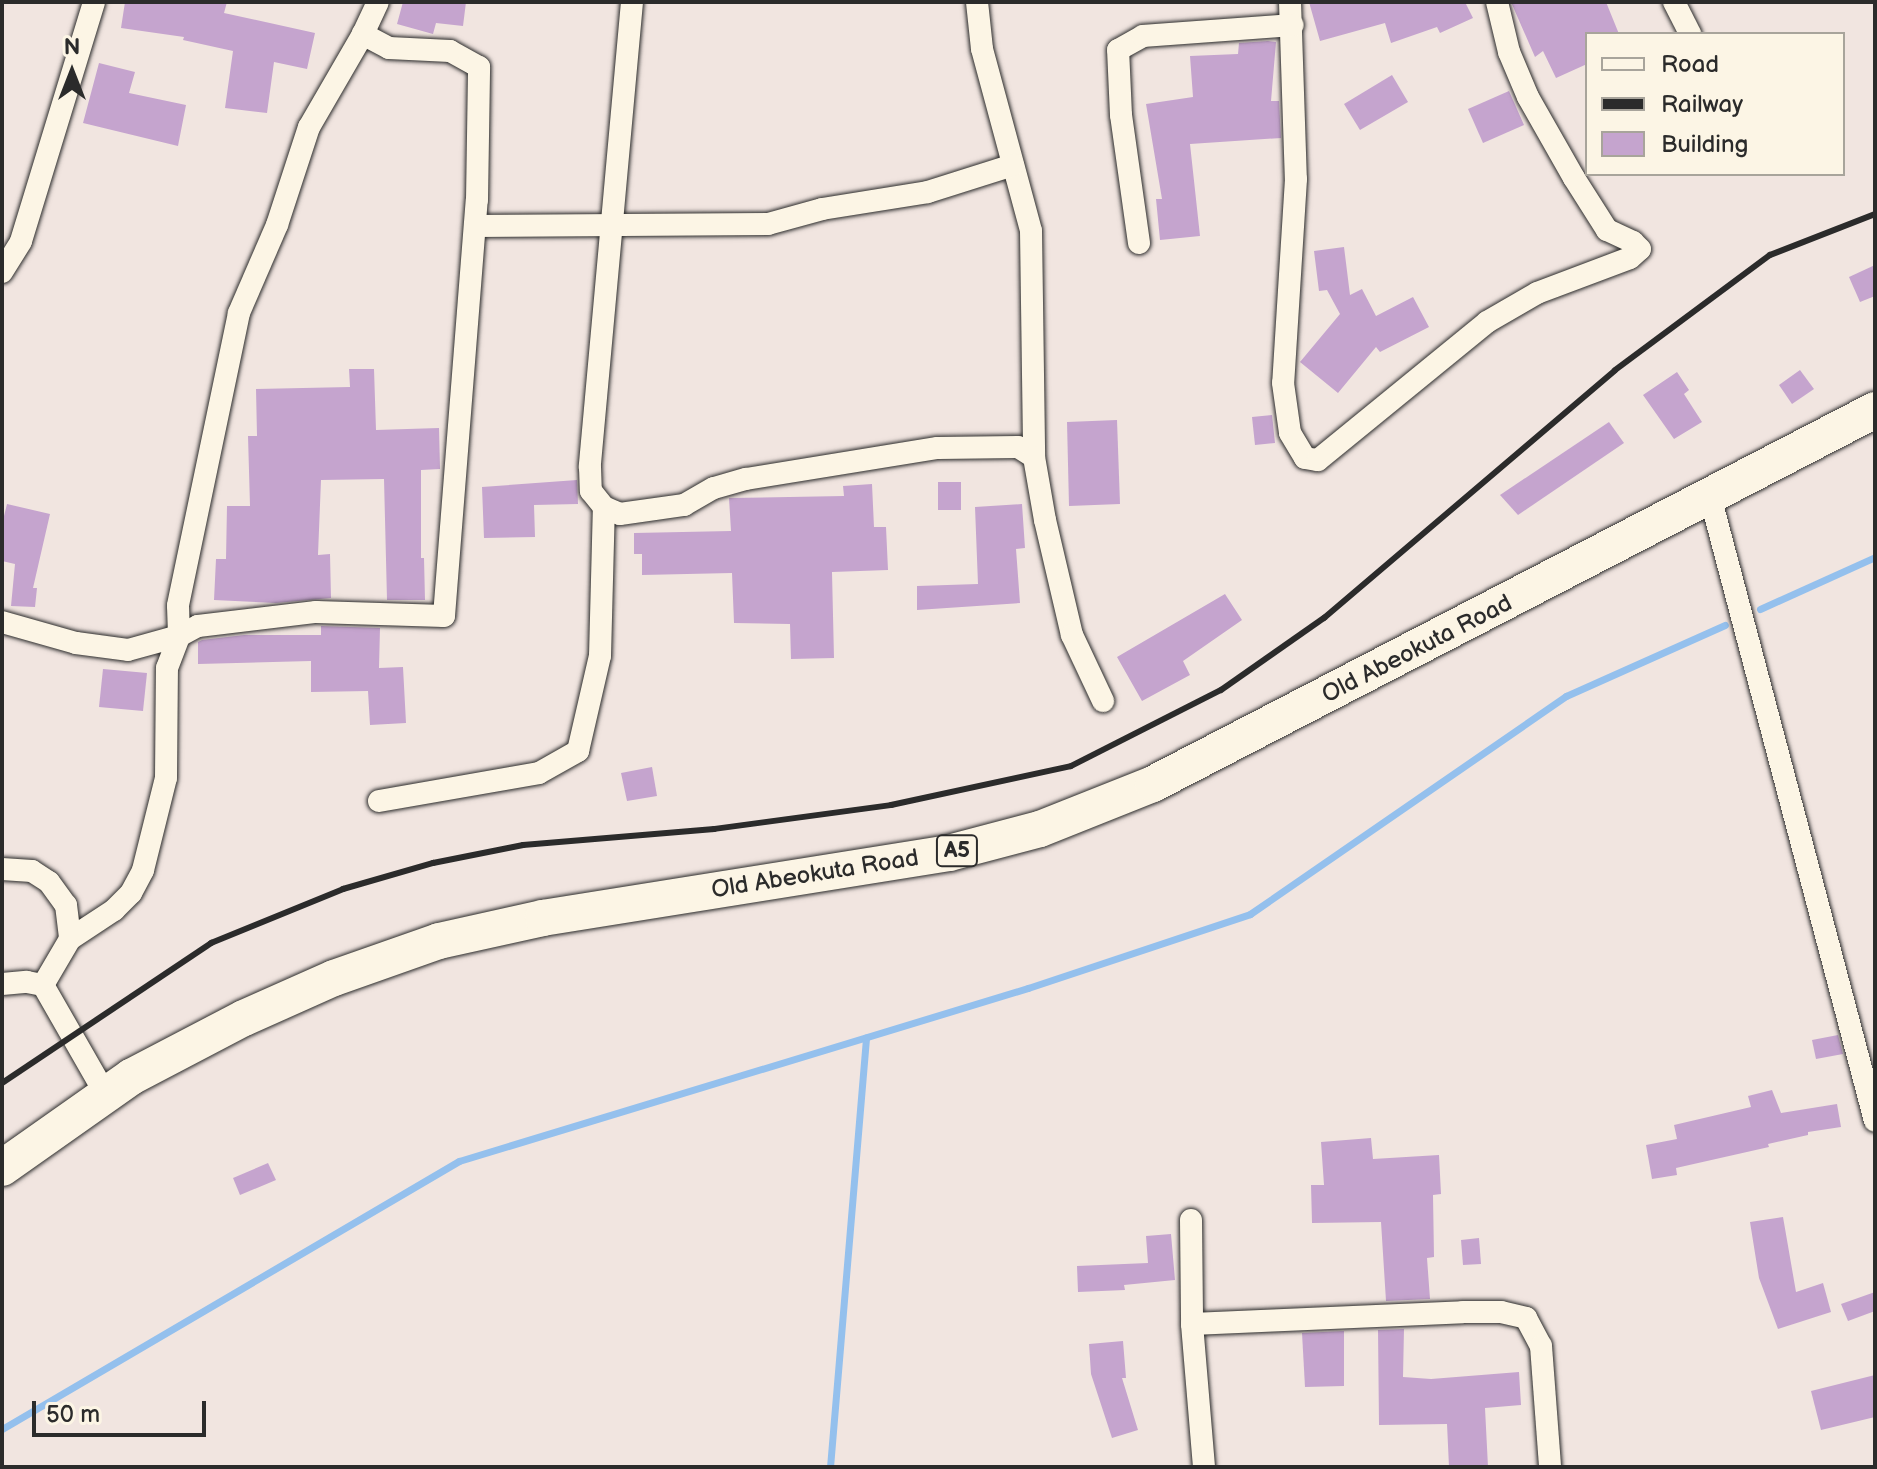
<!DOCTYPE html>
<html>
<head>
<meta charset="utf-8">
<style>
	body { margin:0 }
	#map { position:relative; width:1877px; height:1469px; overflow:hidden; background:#f1e5e0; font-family:"Balsamiq Sans",sans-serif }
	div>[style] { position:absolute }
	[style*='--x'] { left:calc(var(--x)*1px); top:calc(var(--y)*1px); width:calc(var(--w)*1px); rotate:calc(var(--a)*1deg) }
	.stream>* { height:7px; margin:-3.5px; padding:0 3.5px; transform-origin:3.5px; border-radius:3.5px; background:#94c0ed }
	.building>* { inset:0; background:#c5a4ce }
	.roads { filter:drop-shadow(0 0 2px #2b2b2b) drop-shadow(0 0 2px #2b2b2b) }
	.minor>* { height:22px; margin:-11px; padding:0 11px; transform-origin:11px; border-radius:11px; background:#fcf5e5 }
	.trunk>* { height:36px; margin:-18px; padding:0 18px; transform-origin:18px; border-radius:18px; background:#fcf5e5 }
	.rail>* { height:6px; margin:-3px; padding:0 3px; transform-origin:3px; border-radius:3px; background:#2b2b2b }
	span { translate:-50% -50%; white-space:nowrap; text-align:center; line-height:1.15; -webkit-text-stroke:7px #fcf5e5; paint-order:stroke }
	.shield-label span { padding:2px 6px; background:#fcf5e5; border:2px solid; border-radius:6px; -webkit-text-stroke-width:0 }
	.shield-label { font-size:22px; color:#2b2b2b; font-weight:700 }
	.street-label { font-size:24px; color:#2b2b2b }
	.frame { position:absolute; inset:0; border:4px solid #2b2b2b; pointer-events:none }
	.legend { position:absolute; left:1585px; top:32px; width:260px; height:144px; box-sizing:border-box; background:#fcf5e5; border:2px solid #a8a49b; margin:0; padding:10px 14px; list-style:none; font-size:24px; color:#2b2b2b }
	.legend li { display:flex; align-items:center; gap:16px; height:40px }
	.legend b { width:40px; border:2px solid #a8a49b }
	.north { position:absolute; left:32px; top:32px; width:80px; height:80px; -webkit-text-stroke:6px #fcf5e5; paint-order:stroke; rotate:0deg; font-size:22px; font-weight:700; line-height:32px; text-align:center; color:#2b2b2b }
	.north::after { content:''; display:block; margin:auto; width:28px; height:36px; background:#2b2b2b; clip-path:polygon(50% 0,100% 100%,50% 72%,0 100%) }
	.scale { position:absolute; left:32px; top:1401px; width:174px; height:36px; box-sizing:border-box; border:4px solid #2b2b2b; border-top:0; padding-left:10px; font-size:24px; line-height:28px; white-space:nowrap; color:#2b2b2b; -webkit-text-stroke:6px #fcf5e5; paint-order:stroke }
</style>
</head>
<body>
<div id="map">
	<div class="stream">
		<i style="--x:1760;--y:609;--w:126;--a:-24.3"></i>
		<i style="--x:2;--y:1429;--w:530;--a:-30.39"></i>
		<i style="--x:459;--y:1161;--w:595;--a:-16.91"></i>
		<i style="--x:1028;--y:988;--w:234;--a:-18.4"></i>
		<i style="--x:1250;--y:914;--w:384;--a:-34.6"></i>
		<i style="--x:1566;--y:696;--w:174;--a:-24.1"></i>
		<i style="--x:830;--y:1467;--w:431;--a:-85.2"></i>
	</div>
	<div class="building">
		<i style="clip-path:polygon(125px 2px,227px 2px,224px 13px,315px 33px,307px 69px,274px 62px,267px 113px,225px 108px,233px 51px,183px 40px,184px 37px,121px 28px)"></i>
		<i style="clip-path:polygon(403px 2px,466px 2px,463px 26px,436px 23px,433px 34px,397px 24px)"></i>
		<i style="clip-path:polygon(1309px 2px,1465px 2px,1473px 18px,1440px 33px,1437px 27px,1391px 43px,1385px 23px,1320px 41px)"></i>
		<i style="clip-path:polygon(1511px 2px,1606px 2px,1619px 34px,1587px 34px,1587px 64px,1556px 78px,1543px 51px,1535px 57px)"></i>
		<i style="clip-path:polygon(1268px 41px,1276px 42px,1271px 101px,1279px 101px,1281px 138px,1190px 144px,1200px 236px,1160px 240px,1156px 199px,1162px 199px,1146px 104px,1193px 97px,1190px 56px,1238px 54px,1239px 43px)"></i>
		<i style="clip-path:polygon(99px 63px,135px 72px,129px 93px,186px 105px,178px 146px,83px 123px)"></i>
		<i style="clip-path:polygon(1392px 75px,1408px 102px,1360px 130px,1344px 104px)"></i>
		<i style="clip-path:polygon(1509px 91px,1524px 125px,1483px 143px,1468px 109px)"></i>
		<i style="clip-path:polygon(1344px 247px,1350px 295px,1362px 289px,1376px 316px,1413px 297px,1429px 327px,1380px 352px,1376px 347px,1338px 393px,1300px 362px,1340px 314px,1327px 290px,1319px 291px,1314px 251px)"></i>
		<i style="clip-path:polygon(1875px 265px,1875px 296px,1860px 302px,1849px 277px)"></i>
		<i style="clip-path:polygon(349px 369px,374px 369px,376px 430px,439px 428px,440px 469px,421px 470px,421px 558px,424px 558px,425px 600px,387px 600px,384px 479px,321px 480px,318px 555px,330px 554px,331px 598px,276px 603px,214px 600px,216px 559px,226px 559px,227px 506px,250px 506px,248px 436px,257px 436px,256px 389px,350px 387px)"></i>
		<i style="clip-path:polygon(1800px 370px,1814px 389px,1792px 404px,1779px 385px)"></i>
		<i style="clip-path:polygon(1677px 372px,1689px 390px,1684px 394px,1702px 422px,1674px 439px,1643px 395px)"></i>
		<i style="clip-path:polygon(1272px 415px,1275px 443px,1255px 445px,1252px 417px)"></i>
		<i style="clip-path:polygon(1117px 420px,1120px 504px,1069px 506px,1067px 422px)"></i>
		<i style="clip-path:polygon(1609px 422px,1624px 443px,1518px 515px,1500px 495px)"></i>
		<i style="clip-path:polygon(577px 480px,578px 504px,534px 505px,535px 537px,484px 538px,482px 487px)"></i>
		<i style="clip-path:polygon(938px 482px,961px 482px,961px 510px,938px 510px)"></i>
		<i style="clip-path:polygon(872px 484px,874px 527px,886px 527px,888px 570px,832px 572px,834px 658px,791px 659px,790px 624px,734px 623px,732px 573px,642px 575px,642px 554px,634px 554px,634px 533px,731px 531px,729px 498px,844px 496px,843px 486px)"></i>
		<i style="clip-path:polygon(7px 504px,50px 514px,33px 588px,37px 588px,35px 607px,11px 606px,15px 564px,2px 561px,2px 524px)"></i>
		<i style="clip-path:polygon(1022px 504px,1025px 548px,1016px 549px,1020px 603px,917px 610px,917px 586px,978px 584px,975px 507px)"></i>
		<i style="clip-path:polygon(1225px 594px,1242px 620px,1183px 661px,1190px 675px,1142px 701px,1117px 657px)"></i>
		<i style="clip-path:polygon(321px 626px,380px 628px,379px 668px,403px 667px,406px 723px,370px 725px,368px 691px,311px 692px,311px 661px,198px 664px,198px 642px,202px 640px,244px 635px,321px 635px)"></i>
		<i style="clip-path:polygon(103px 669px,147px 673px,143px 711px,99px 707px)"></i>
		<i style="clip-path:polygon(652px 767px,657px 796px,627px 801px,621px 773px)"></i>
		<i style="clip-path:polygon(1838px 1035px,1843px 1054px,1816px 1059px,1812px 1040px)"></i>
		<i style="clip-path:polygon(1772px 1090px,1781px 1113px,1837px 1104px,1841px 1127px,1808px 1132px,1808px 1135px,1768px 1144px,1769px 1147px,1676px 1168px,1677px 1175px,1652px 1179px,1646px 1145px,1677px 1139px,1674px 1125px,1751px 1107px,1748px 1096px)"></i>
		<i style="clip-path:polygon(1371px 1138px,1373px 1159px,1439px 1155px,1441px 1194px,1433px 1195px,1434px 1257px,1427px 1258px,1430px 1299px,1386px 1301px,1381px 1222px,1312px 1223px,1311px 1185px,1324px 1185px,1321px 1142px)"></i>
		<i style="clip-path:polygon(268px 1163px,276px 1180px,240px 1195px,233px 1178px)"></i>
		<i style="clip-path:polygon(1783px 1217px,1796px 1292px,1823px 1283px,1831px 1312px,1778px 1329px,1759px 1278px,1750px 1222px)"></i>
		<i style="clip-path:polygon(1171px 1234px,1175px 1280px,1124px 1285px,1125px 1290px,1078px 1292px,1077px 1266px,1148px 1263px,1146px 1236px)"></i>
		<i style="clip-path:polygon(1479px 1238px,1481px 1264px,1463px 1265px,1461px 1240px)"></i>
		<i style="clip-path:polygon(1875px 1292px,1875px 1311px,1848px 1321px,1841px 1304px)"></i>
		<i style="clip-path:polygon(1404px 1329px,1403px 1377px,1431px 1379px,1519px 1372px,1521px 1405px,1485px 1408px,1488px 1467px,1449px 1467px,1447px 1424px,1379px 1425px,1378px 1330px)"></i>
		<i style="clip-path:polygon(1344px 1331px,1344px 1386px,1305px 1387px,1302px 1333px)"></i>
		<i style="clip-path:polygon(1123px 1341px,1126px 1378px,1122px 1378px,1138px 1430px,1112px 1438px,1091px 1374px,1089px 1344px)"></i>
		<i style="clip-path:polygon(1875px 1375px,1875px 1417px,1821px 1430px,1811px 1391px)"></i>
	</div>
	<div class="roads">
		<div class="minor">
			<i style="--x:632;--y:2;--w:467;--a:95.2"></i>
			<i style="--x:590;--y:467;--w:24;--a:88"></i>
			<i style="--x:591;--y:491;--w:21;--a:51"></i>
			<i style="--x:604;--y:507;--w:17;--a:24"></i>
			<i style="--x:620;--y:514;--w:65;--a:-8"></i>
			<i style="--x:684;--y:505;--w:34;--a:-30"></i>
			<i style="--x:714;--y:488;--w:33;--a:-16"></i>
			<i style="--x:746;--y:479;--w:194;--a:-9.2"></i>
			<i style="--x:938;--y:448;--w:80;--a:-0.7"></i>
			<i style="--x:1018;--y:447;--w:19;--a:32"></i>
			<i style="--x:977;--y:2;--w:47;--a:83.9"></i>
			<i style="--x:982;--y:49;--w:188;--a:74.9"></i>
			<i style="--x:1031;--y:231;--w:226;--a:89.2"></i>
			<i style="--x:1034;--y:457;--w:64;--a:80.1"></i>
			<i style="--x:1045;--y:520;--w:118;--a:76.8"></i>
			<i style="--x:1072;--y:635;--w:73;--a:64.8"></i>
			<i style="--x:1290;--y:2;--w:177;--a:88.1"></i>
			<i style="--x:1296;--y:179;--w:204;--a:93.6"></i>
			<i style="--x:1283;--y:383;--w:50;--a:82"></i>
			<i style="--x:1290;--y:433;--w:29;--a:59"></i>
			<i style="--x:1305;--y:458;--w:13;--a:9"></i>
			<i style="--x:1318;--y:460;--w:218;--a:-39.2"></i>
			<i style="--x:1487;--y:322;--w:58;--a:-30.1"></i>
			<i style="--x:1537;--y:293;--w:99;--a:-20.6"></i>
			<i style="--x:1630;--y:258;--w:13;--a:-42"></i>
			<i style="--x:1640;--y:249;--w:10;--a:-135"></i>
			<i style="--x:1633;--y:242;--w:29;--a:-155"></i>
			<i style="--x:1607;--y:230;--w:62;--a:-122.4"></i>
			<i style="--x:1574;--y:178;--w:93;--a:-119.6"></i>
			<i style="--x:1528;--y:97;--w:49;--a:-112.9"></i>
			<i style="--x:1509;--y:52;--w:51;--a:-103.5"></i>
			<i style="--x:1674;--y:2;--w:36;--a:63"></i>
			<i style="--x:363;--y:34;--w:108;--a:120.1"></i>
			<i style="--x:309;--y:127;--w:103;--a:108.1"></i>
			<i style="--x:277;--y:225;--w:96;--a:113.4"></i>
			<i style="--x:239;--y:313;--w:299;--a:101.8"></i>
			<i style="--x:178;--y:606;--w:30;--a:88"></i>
			<i style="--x:179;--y:636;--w:21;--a:-28"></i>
			<i style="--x:198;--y:626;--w:119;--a:-6.8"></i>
			<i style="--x:316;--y:612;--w:128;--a:1.8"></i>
			<i style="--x:444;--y:616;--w:417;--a:-85.5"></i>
			<i style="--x:477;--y:200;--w:133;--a:-89.1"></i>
			<i style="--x:479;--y:67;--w:33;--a:-151"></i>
			<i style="--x:450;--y:51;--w:61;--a:-177.2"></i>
			<i style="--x:389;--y:48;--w:30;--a:-152"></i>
			<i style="--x:363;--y:34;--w:35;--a:-65"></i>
			<i style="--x:475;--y:226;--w:293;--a:-0.4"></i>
			<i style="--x:768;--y:224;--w:56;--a:-15.5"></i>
			<i style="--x:822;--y:209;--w:107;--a:-9.1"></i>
			<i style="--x:928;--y:192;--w:89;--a:-17.6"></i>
			<i style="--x:1139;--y:243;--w:129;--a:-98"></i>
			<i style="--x:1121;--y:115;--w:65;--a:-92.6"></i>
			<i style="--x:1118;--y:50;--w:29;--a:-29"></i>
			<i style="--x:1143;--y:36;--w:150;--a:-4.2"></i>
			<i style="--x:2;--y:272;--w:36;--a:-58"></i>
			<i style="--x:21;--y:241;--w:250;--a:-73"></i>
			<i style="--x:1710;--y:496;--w:646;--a:75.21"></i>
			<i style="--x:2;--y:622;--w:77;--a:15.8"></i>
			<i style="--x:76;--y:643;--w:52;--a:7.7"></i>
			<i style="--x:128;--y:650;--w:53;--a:-15.4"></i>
			<i style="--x:379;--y:801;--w:162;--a:-9.9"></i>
			<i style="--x:539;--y:773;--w:45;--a:-29.4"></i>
			<i style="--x:578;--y:751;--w:98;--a:-77"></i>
			<i style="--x:600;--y:656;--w:149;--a:-88.5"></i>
			<i style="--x:2;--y:869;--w:30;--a:4"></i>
			<i style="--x:32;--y:871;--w:20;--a:33"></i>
			<i style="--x:49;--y:882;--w:29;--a:54"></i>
			<i style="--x:66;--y:905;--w:34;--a:83"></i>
			<i style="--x:70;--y:939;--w:53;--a:120.4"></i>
			<i style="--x:70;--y:939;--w:53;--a:-33.4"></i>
			<i style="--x:114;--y:910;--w:24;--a:-45"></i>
			<i style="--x:131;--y:893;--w:26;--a:-62"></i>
			<i style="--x:143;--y:870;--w:95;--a:-76"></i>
			<i style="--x:166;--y:778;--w:110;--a:-89.5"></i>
			<i style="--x:167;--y:668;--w:34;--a:-69"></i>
			<i style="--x:2;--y:984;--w:25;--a:-5"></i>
			<i style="--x:27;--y:982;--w:16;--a:11"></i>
			<i style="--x:43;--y:985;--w:127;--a:60.2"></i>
			<i style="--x:1191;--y:1220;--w:104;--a:89.4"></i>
			<i style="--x:1192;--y:1324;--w:144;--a:85.2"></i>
			<i style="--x:1192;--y:1324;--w:271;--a:-2.5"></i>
			<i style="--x:1463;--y:1312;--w:38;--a:0"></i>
			<i style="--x:1501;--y:1312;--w:26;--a:13"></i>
			<i style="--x:1526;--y:1318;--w:32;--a:62"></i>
			<i style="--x:1541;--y:1346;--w:121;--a:85.7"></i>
		</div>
		<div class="trunk">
			<i style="--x:2;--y:1168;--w:158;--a:-35.2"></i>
			<i style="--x:131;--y:1077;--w:127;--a:-27.6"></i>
			<i style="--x:244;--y:1018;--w:98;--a:-24"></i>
			<i style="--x:334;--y:978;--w:111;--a:-19.4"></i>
			<i style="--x:439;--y:941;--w:107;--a:-12.5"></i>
			<i style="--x:543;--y:918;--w:411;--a:-9.1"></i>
			<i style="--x:949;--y:853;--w:94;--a:-14.8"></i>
			<i style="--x:1040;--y:829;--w:122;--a:-21.7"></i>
			<i style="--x:1153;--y:784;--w:813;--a:-27.38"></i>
		</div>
	</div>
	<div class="rail">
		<i style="--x:2;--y:1083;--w:252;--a:-33.8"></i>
		<i style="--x:211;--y:943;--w:143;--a:-22.2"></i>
		<i style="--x:343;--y:889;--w:94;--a:-16.1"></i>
		<i style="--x:433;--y:863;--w:92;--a:-11.3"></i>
		<i style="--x:523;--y:845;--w:192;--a:-4.8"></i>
		<i style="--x:714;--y:829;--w:179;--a:-7.7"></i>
		<i style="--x:891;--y:805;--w:184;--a:-12.2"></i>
		<i style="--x:1071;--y:766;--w:168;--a:-26.9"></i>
		<i style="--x:1221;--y:690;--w:126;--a:-35"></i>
		<i style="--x:1324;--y:618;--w:382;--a:-40.4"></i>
		<i style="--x:1615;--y:370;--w:193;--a:-36.6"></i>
		<i style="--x:1770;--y:255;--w:113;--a:-21.3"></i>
	</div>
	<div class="shield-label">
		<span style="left:957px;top:851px">A5</span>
	</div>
	<div class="street-label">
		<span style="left:1417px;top:649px;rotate:-27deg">Old Abeokuta Road</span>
		<span style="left:815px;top:874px;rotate:-9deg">Old Abeokuta Road</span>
	</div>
	<div class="frame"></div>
	<ul class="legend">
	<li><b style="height:10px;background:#fcf5e5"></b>Road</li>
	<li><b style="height:10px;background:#2b2b2b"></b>Railway</li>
	<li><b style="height:22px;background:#c5a4ce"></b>Building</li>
	</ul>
	<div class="north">N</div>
	<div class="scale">50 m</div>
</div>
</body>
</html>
